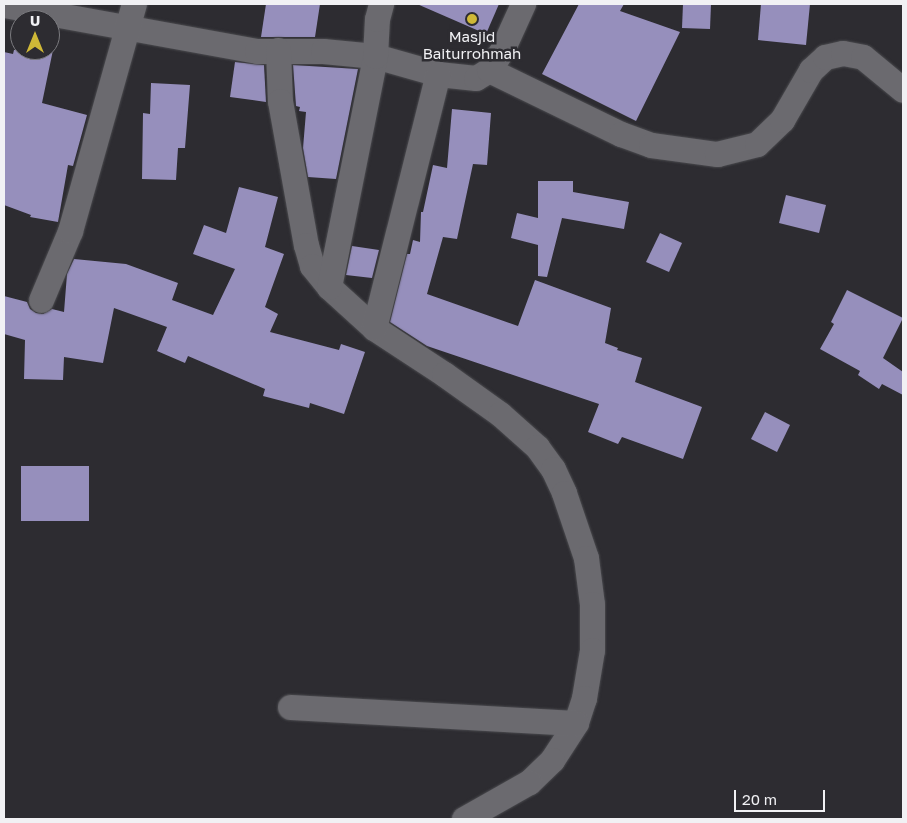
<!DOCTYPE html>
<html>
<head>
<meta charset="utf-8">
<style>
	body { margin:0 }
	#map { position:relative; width:907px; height:823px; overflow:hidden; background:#2d2c31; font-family:"Golos Text",sans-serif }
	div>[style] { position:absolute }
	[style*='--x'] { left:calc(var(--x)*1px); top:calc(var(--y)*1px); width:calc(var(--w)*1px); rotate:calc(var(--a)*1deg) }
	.building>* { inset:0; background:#968fbc }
	.roads { filter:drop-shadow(0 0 1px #4a4a4e) drop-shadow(0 0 1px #4a4a4e) }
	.minor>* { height:25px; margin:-12.5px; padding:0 12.5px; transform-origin:12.5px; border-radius:12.5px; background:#6b6a6f }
	.dots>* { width:14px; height:14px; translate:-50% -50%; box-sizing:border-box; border:2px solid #2d2c31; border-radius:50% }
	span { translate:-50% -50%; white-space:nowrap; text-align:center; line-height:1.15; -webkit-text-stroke:5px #2d2c31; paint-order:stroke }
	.poi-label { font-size:15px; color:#f1f1f4 }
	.frame { position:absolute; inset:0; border:5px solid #f1f1f4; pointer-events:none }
	.north { position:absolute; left:10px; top:10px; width:50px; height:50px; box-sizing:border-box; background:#2d2c31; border:1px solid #7b7b7f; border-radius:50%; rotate:0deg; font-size:14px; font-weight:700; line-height:20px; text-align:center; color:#f1f1f4 }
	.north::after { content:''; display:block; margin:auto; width:18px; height:22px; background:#cfb837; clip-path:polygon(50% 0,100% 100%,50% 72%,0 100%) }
	.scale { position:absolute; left:734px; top:790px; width:91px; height:22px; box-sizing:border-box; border:2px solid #f1f1f4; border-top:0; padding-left:6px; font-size:15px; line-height:18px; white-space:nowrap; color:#f1f1f4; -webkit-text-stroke:4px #2d2c31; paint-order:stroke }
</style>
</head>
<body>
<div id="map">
	<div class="building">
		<i style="clip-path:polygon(266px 4px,320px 4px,315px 37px,261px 37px)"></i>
		<i style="clip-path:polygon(417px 4px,499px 4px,486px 34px)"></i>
		<i style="clip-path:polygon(579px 4px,624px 4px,620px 11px,680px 32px,636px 121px,542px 74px)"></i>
		<i style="clip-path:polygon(683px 4px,711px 4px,710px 29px,682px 28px)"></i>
		<i style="clip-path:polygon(761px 4px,810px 4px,806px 45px,758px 40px)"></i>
		<i style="clip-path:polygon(14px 50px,53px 50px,42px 103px,87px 115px,73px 166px,68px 165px,58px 222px,30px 217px,31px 215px,4px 205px,4px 52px,13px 54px)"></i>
		<i style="clip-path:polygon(235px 62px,264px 65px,266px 102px,230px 97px)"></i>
		<i style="clip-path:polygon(293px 65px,358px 69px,336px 179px,308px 177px,303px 148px,306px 112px,299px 111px,300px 107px,296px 106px)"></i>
		<i style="clip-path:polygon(151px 83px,190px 85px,185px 148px,178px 148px,176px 180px,142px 179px,143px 113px,150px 114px)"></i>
		<i style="clip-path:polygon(452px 109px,491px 113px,487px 165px,473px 164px,457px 239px,443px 237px,427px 294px,518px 326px,535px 280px,611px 308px,605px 343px,618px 348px,617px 350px,642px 358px,635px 382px,702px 407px,683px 459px,622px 437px,618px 444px,588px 432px,599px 404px,427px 346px,390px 322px,407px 254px,410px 254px,413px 240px,420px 242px,421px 212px,423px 212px,433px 165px,447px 168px)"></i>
		<i style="clip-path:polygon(538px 181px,573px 181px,573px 192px,629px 202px,624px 229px,562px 218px,547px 277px,538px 276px,538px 245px,511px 238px,517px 213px,538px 218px)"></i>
		<i style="clip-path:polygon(239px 187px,278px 197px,265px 247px,284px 254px,265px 307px,278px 314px,270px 332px,339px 350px,341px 344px,365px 352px,344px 414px,310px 403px,309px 408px,263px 396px,265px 389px,188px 356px,185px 363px,157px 351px,167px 327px,114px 308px,103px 363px,64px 357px,63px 380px,24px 379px,25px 340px,4px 334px,4px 296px,27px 302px,30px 309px,36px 313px,43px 314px,52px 309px,64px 312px,67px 274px,74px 259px,126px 264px,178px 283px,172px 300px,213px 315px,235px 269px,193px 254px,204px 225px,226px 233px)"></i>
		<i style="clip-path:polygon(786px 195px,826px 205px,819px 233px,779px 223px)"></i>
		<i style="clip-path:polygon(660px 233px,682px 243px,669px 272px,646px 262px)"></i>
		<i style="clip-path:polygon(352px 246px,379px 250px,372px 278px,346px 275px)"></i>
		<i style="clip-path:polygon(847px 290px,903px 318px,883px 358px,903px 372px,903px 395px,882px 384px,879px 389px,858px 375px,860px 371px,820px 349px,834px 324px,831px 322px)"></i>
		<i style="clip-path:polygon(765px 412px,790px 425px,777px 452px,751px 439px)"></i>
		<i style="clip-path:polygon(21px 466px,89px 466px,89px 521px,21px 521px)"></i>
	</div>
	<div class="roads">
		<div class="minor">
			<i style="--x:4;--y:5;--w:257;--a:10.3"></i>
			<i style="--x:257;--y:51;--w:66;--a:0"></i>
			<i style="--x:323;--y:51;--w:52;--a:5.5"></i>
			<i style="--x:375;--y:56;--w:66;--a:15.9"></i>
			<i style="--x:438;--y:74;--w:38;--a:6"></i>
			<i style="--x:476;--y:78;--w:15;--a:-32"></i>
			<i style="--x:489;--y:70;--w:24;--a:-57"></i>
			<i style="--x:502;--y:50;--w:51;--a:-65.5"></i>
			<i style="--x:278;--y:50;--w:51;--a:87.8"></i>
			<i style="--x:280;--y:101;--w:146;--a:79.8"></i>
			<i style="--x:306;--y:245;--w:22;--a:74"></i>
			<i style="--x:312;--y:266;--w:27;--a:51"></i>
			<i style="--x:329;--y:287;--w:61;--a:42.3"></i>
			<i style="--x:374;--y:328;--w:84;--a:33.3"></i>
			<i style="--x:444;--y:374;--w:69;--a:35.5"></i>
			<i style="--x:500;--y:414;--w:50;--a:41.7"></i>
			<i style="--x:537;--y:447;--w:27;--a:54"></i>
			<i style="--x:553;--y:469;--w:26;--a:65"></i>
			<i style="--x:564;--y:493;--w:69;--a:71.3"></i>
			<i style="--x:586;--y:558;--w:46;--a:82.6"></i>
			<i style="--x:592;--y:604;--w:46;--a:90"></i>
			<i style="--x:592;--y:650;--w:49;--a:99.5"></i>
			<i style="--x:584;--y:698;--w:26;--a:108"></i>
			<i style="--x:576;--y:723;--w:44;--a:123"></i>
			<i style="--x:552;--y:760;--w:32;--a:136"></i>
			<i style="--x:529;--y:782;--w:75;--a:150.4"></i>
			<i style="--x:489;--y:70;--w:147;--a:25.9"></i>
			<i style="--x:621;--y:134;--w:32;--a:20"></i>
			<i style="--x:651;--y:145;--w:67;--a:7.8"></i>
			<i style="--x:717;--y:154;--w:41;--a:-14"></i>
			<i style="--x:757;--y:144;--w:35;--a:-44"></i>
			<i style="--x:782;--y:120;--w:58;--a:-59.9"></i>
			<i style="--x:811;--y:70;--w:19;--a:-43"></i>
			<i style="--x:825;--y:57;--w:18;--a:-13"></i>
			<i style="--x:843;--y:53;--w:20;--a:11"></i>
			<i style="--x:863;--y:57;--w:52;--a:39.5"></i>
			<i style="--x:329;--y:287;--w:236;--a:-78.7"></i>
			<i style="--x:375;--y:56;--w:37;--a:-87"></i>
			<i style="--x:377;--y:19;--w:16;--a:-75"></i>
			<i style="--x:41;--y:300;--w:75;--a:-67.2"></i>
			<i style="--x:70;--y:231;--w:236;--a:-74.3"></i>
			<i style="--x:374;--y:328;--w:262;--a:-75.9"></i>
			<i style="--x:290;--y:707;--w:286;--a:3.2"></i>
		</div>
	</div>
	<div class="dots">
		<i style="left:472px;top:19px;background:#cfb837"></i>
	</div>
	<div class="poi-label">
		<span style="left:472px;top:45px">Masjid<br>Baiturrohmah</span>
	</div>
	<div class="frame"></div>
	<div class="north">U</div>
	<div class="scale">20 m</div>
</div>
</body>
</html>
